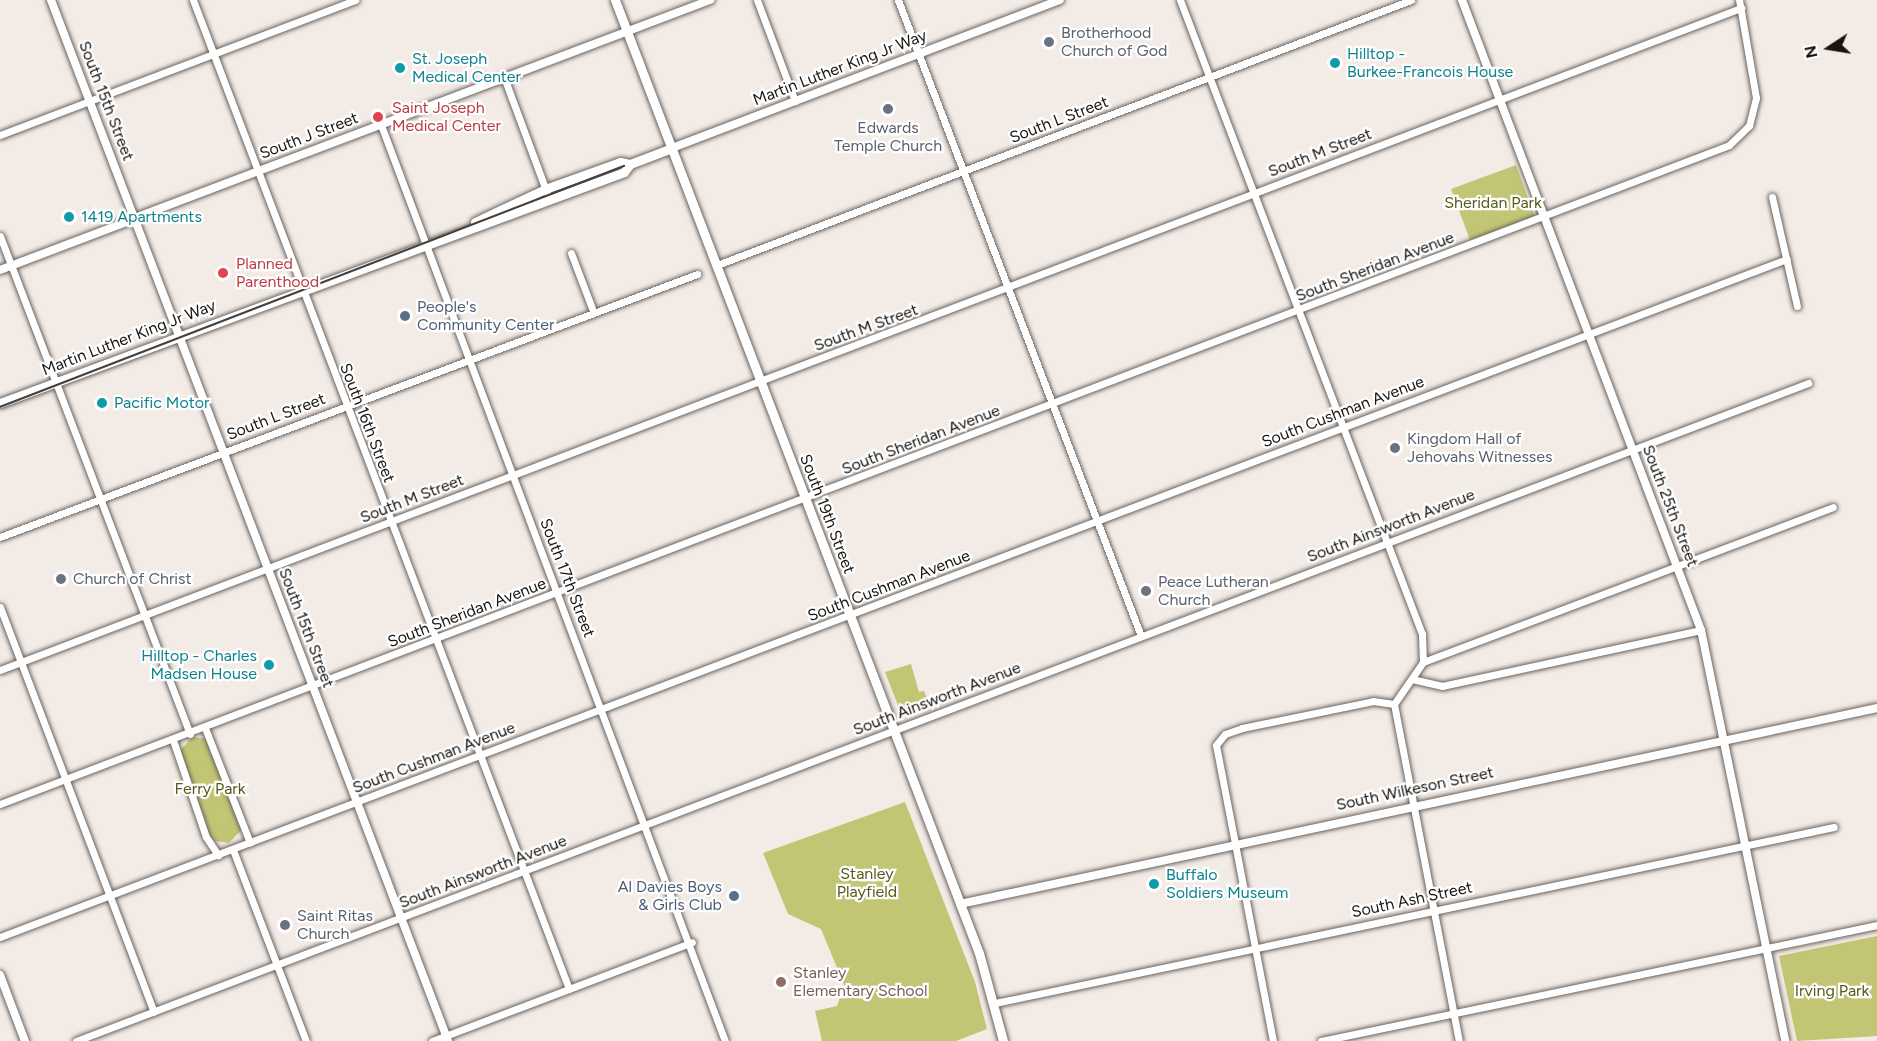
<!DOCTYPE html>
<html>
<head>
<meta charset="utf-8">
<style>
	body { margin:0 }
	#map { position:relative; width:1877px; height:1041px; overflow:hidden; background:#f3ebe5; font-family:Figtree,sans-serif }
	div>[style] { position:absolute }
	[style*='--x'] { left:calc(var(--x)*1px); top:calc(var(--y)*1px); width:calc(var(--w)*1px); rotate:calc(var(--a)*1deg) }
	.green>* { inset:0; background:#c2c674 }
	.roads { filter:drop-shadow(0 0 2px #6a635e) drop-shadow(0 0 2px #6a635e) }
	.minor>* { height:7px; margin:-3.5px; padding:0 3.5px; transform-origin:3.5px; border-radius:3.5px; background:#fff }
	.tertiary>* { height:8px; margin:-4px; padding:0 4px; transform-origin:4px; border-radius:4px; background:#fff }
	.secondary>* { height:9px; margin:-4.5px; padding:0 4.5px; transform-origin:4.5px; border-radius:4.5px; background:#fff }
	.tram>* { height:1.5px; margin:-0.75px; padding:0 0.75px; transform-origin:0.75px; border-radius:0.75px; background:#43403d }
	.dots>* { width:16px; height:16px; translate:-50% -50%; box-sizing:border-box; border:3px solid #fff; border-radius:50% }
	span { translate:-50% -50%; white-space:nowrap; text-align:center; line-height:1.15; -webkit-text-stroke:4.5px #fff; paint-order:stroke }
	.worship-label { font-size:16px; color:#5b616d }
	.left { translate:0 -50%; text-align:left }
	.culture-label { font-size:16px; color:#0d838f }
	.right { translate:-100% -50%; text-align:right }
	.street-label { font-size:16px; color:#171512 }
	.health-label { font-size:16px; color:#be3a42 }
	.park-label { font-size:16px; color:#585a17 }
	.service-label { font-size:16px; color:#4e5e75 }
	.education-label { font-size:16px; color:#785e54 }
	.north { position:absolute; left:1799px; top:18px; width:60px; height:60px; -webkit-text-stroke:4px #fff; paint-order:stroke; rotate:258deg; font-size:16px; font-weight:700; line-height:24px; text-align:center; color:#171512 }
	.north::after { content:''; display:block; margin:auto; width:21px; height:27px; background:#171512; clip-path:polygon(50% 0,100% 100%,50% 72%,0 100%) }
</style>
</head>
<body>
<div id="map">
	<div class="green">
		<i style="clip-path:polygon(1516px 165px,1535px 217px,1470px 240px,1451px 189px)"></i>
		<i style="clip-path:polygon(911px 664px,919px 692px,924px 691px,930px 705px,902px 716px,885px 672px)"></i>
		<i style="clip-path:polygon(192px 737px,209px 739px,243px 828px,229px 843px,215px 841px,207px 832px,178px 753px)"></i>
		<i style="clip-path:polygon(905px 802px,975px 982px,987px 1029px,956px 1041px,822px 1041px,815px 1011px,837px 1006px,844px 985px,821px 929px,788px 914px,763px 853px)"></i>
		<i style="clip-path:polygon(1877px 936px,1877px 1036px,1797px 1041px,1779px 956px)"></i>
	</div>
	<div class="roads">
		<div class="minor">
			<i style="--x:193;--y:0;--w:1058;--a:69.18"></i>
			<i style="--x:757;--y:0;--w:108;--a:69.4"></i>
			<i style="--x:898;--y:0;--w:681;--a:69.09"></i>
			<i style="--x:1180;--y:0;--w:679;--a:69.11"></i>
			<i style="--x:1422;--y:634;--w:28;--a:88"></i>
			<i style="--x:1423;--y:662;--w:51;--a:124.6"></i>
			<i style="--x:505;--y:80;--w:121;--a:69.6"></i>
			<i style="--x:381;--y:125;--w:978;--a:69.42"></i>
			<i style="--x:0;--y:135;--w:380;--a:-20.8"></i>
			<i style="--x:1772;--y:197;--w:112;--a:77.1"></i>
			<i style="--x:0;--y:236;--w:533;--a:69.12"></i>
			<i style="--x:571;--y:253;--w:62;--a:69.2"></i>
			<i style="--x:717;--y:265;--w:743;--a:-20.9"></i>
			<i style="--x:0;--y:537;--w:745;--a:-20.67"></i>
			<i style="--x:0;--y:607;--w:433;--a:69.2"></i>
			<i style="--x:1423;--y:662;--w:438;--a:-20.7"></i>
			<i style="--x:0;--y:670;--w:1863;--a:-20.82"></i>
			<i style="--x:1412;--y:679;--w:31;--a:13"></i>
			<i style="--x:1442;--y:686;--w:265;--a:-12.2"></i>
			<i style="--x:1394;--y:704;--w:343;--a:79.1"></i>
			<i style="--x:205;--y:728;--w:123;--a:68.6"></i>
			<i style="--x:173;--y:740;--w:102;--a:71.2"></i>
			<i style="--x:206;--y:837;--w:22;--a:56"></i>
			<i style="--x:0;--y:804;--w:1850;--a:-20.86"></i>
			<i style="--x:1729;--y:145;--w:28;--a:-44"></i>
			<i style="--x:1749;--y:126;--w:29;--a:-76"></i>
			<i style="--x:1756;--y:98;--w:99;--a:-99.8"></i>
			<i style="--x:233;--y:850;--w:204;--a:69.1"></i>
			<i style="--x:0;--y:937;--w:1911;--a:-20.78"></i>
			<i style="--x:995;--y:1003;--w:857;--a:-11.85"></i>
			<i style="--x:76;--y:1041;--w:1853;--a:-20.8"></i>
			<i style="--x:432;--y:1041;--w:278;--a:-20.8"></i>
			<i style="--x:1273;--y:1041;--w:301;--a:-100.9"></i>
			<i style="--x:1216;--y:745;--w:14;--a:-51"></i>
			<i style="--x:1225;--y:734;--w:18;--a:-19"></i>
			<i style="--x:1242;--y:728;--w:134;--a:-11.6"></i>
			<i style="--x:1373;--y:701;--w:21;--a:8"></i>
			<i style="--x:1321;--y:1041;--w:568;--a:-11.78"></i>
		</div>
		<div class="tertiary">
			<i style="--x:51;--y:0;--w:1114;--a:69.12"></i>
			<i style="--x:1462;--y:0;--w:674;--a:69.23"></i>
			<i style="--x:1701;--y:630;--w:419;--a:78.4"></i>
			<i style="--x:672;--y:148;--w:415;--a:-20.9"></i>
			<i style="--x:140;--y:216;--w:610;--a:-20.75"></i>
			<i style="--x:0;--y:270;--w:143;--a:-20.8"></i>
			<i style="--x:960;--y:904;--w:938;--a:-12.06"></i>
			<i style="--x:0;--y:975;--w:71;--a:69.3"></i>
		</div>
		<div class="secondary">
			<i style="--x:615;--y:0;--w:1020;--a:69.1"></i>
			<i style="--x:979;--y:953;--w:91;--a:74.7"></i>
			<i style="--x:475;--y:222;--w:77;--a:-25.2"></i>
			<i style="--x:545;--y:189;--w:80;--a:-19.8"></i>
			<i style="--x:620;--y:162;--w:10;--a:11"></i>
			<i style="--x:0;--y:403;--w:665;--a:-20.31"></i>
			<i style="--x:624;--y:172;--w:10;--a:-53"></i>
			<i style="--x:630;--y:164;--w:45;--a:-20.9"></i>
		</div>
	</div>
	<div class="tram">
		<i style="--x:0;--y:407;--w:669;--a:-21.12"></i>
	</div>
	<div class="dots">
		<i style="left:1049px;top:42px;background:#6b7280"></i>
		<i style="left:1335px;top:63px;background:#0f9aa8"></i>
		<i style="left:400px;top:68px;background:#0f9aa8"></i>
		<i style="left:888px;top:109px;background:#6b7280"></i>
		<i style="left:378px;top:117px;background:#e0444e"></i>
		<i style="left:69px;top:217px;background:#0f9aa8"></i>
		<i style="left:223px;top:273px;background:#e0444e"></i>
		<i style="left:405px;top:316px;background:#5c6f8a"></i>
		<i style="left:102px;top:403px;background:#0f9aa8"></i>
		<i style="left:1395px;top:448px;background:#6b7280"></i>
		<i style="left:61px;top:579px;background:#6b7280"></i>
		<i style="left:1146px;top:591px;background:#6b7280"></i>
		<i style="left:269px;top:665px;background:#0f9aa8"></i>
		<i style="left:1154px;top:884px;background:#0f9aa8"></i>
		<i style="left:734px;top:896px;background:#5c6f8a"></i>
		<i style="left:285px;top:925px;background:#6b7280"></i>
		<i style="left:781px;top:982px;background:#8d6e63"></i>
	</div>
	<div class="worship-label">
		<span class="left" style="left:1061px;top:42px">Brotherhood<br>Church of God</span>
		<span style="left:888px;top:137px">Edwards<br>Temple Church</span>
		<span class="left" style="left:1407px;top:448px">Kingdom Hall of<br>Jehovahs Witnesses</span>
		<span class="left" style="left:73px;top:579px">Church of Christ</span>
		<span class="left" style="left:1158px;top:591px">Peace Lutheran<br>Church</span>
		<span class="left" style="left:297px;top:925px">Saint Ritas<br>Church</span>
	</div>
	<div class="culture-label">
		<span class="left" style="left:1347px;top:63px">Hilltop -<br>Burkee-Francois House</span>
		<span class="left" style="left:412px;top:68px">St. Joseph<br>Medical Center</span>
		<span class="left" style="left:81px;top:217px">1419 Apartments</span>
		<span class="left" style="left:114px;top:403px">Pacific Motor</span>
		<span class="right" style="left:257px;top:665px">Hilltop - Charles<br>Madsen House</span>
		<span class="left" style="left:1166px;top:884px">Buffalo<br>Soldiers Museum</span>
	</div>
	<div class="street-label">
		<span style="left:840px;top:68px;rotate:-21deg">Martin Luther King Jr Way</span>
		<span style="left:106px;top:101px;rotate:69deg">South 15th Street</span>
		<span style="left:1059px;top:120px;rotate:-21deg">South L Street</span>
		<span style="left:309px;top:136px;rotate:-21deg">South J Street</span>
		<span style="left:1320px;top:153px;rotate:-21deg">South M Street</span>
		<span style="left:1375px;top:267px;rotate:-21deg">South Sheridan Avenue</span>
		<span style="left:866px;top:328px;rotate:-20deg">South M Street</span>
		<span style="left:129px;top:338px;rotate:-21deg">Martin Luther King Jr Way</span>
		<span style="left:1343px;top:412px;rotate:-21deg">South Cushman Avenue</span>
		<span style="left:276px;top:417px;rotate:-21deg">South L Street</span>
		<span style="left:367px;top:423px;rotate:69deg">South 16th Street</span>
		<span style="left:921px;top:440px;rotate:-21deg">South Sheridan Avenue</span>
		<span style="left:412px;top:499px;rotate:-21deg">South M Street</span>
		<span style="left:1670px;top:506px;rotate:69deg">South 25th Street</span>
		<span style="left:827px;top:514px;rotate:69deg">South 19th Street</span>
		<span style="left:1391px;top:526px;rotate:-21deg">South Ainsworth Avenue</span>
		<span style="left:567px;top:578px;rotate:69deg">South 17th Street</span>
		<span style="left:889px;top:586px;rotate:-21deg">South Cushman Avenue</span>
		<span style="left:467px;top:613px;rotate:-21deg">South Sheridan Avenue</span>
		<span style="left:306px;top:628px;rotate:69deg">South 15th Street</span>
		<span style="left:937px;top:699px;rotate:-21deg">South Ainsworth Avenue</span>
		<span style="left:434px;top:758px;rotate:-21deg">South Cushman Avenue</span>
		<span style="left:1415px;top:789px;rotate:-12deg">South Wilkeson Street</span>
		<span style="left:483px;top:872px;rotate:-21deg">South Ainsworth Avenue</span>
		<span style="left:1412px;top:900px;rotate:-12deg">South Ash Street</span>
	</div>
	<div class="health-label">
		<span class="left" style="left:392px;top:117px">Saint Joseph<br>Medical Center</span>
		<span class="left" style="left:236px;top:273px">Planned<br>Parenthood</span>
	</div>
	<div class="park-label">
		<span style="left:1493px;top:203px">Sheridan Park</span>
		<span style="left:210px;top:789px">Ferry Park</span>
		<span style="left:867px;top:883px">Stanley<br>Playfield</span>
		<span style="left:1832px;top:991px">Irving Park</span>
	</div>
	<div class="service-label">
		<span class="left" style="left:417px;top:316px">People's<br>Community Center</span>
		<span class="right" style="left:722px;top:896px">Al Davies Boys<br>&amp; Girls Club</span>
	</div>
	<div class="education-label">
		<span class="left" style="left:793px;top:982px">Stanley<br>Elementary School</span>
	</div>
	<div class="north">N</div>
</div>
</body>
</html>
